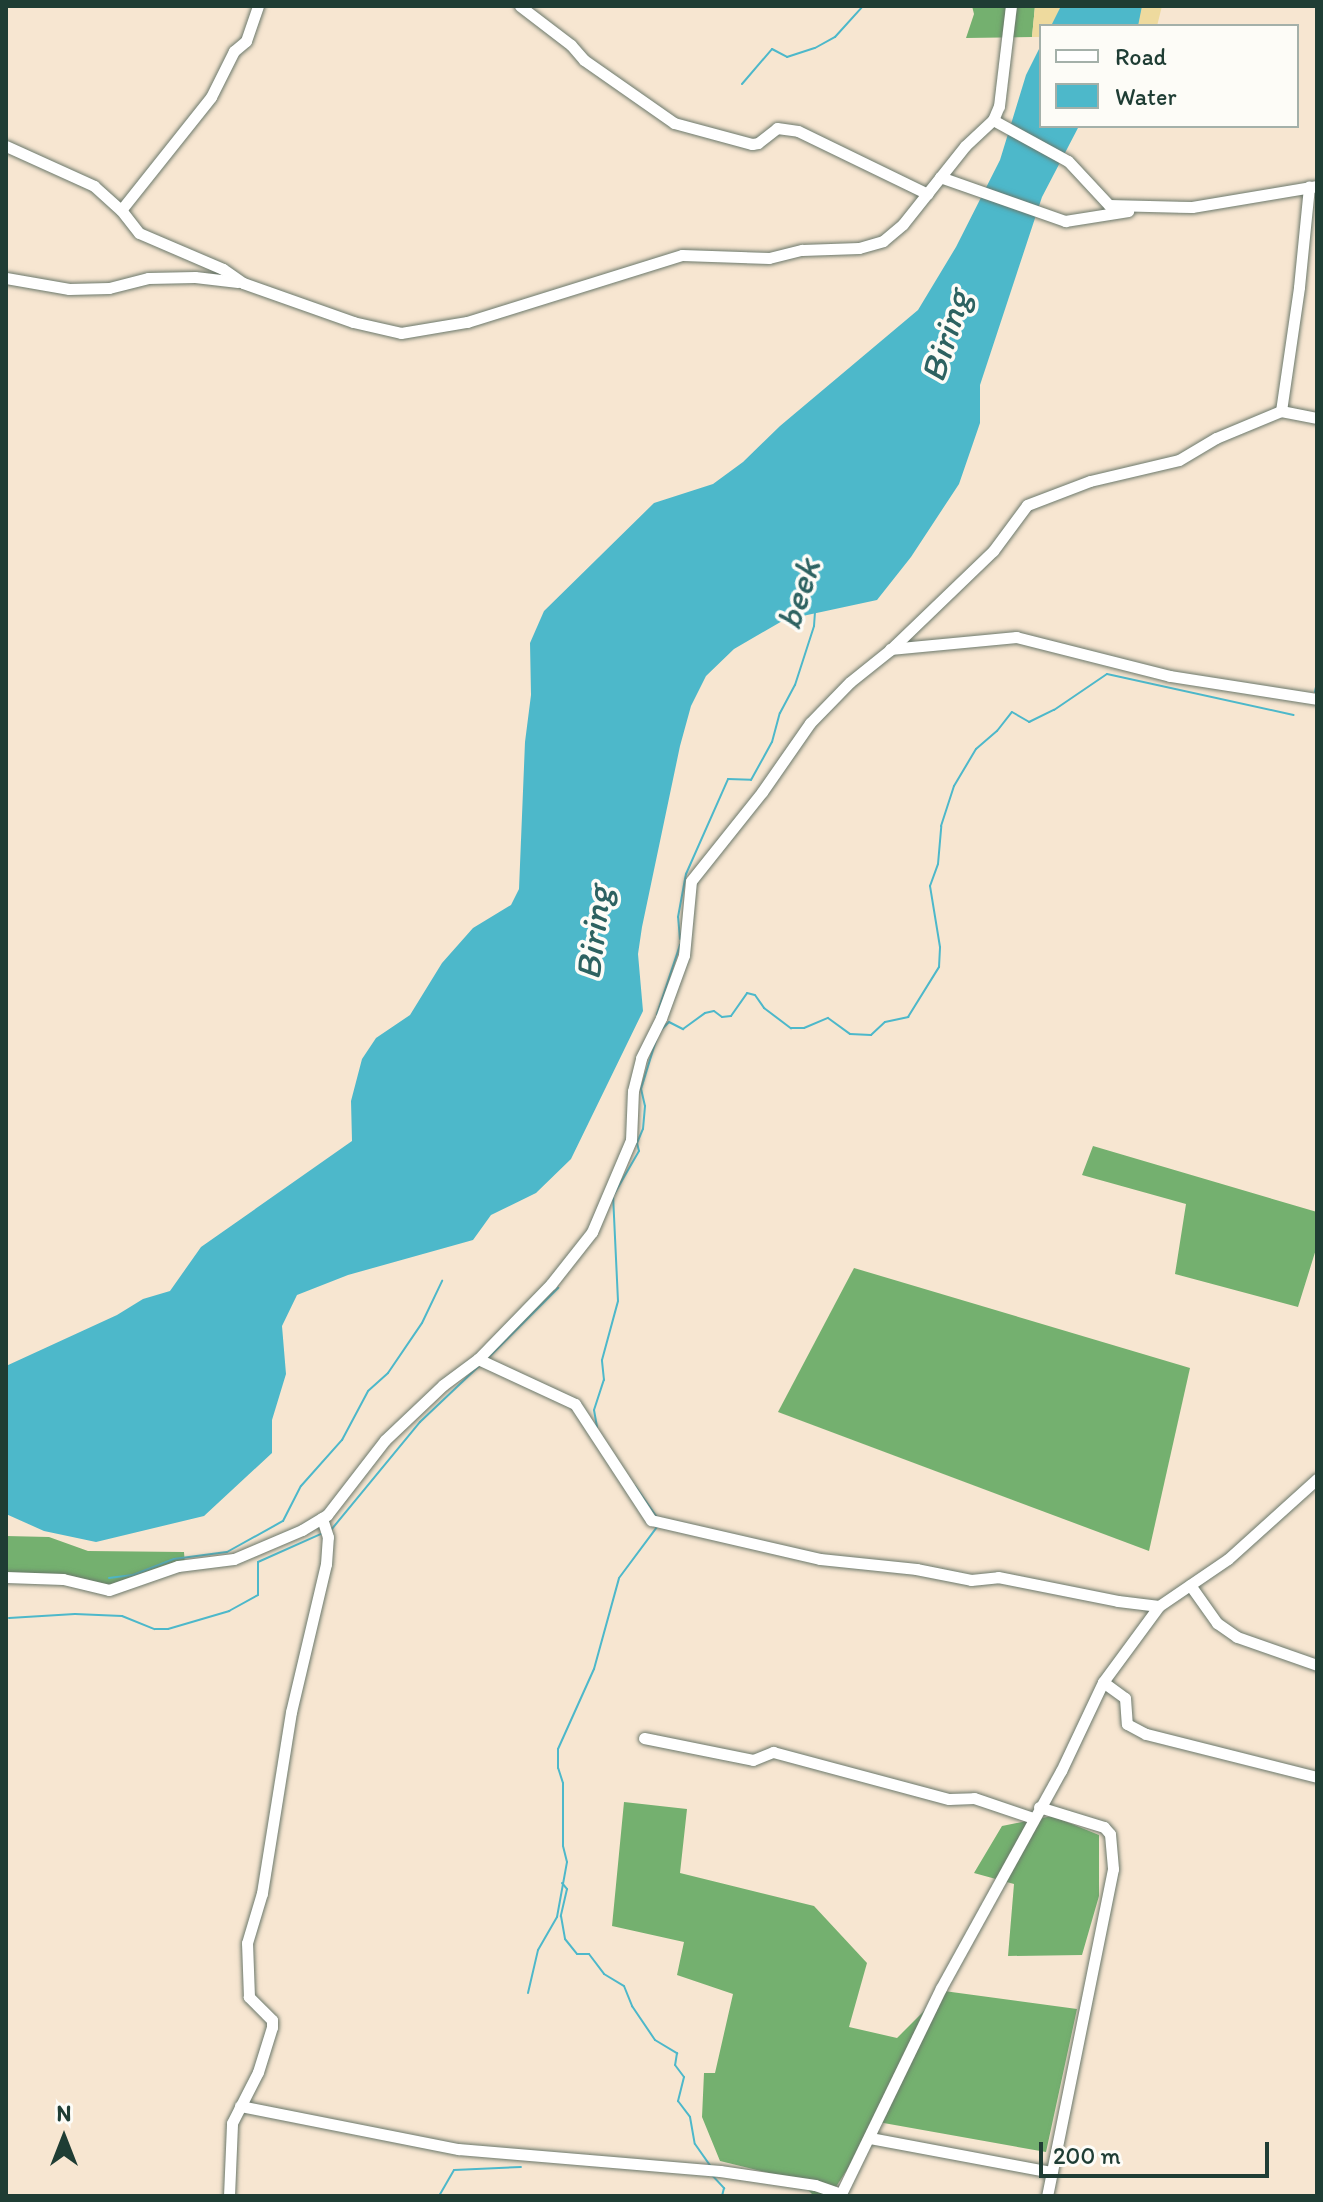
<!DOCTYPE html>
<html>
<head>
<meta charset="utf-8">
<style>
	body { margin:0 }
	#map { position:relative; width:1323px; height:2202px; overflow:hidden; background:#f7e6d1; font-family:Itim,sans-serif }
	div>[style] { position:absolute }
	[style*='--x'] { left:calc(var(--x)*1px); top:calc(var(--y)*1px); width:calc(var(--w)*1px); rotate:calc(var(--a)*1deg) }
	.forest>* { inset:0; background:#74b06f }
	.sand>* { inset:0; background:#eeda9e }
	.water>* { inset:0; background:#4db8ca }
	.stream>* { height:2px; margin:-1px; padding:0 1px; transform-origin:1px; border-radius:1px; background:#4db8ca }
	.roads { filter:drop-shadow(0 0 2px #6b786b) drop-shadow(0 0 2px #6b786b) }
	.minor>* { height:11px; margin:-5.5px; padding:0 5.5px; transform-origin:5.5px; border-radius:5.5px; background:#fff }
	span { translate:-50% -50%; white-space:nowrap; text-align:center; line-height:1.15; -webkit-text-stroke:7px #fdfcf7; paint-order:stroke }
	.water-label { font-size:36px; color:#2d6261; font-style:italic }
	.frame { position:absolute; inset:0; border:8px solid #1f3d34; pointer-events:none }
	.legend { position:absolute; left:1039px; top:24px; width:260px; height:104px; box-sizing:border-box; background:#fdfcf7; border:2px solid #a4b0a9; margin:0; padding:10px 14px; list-style:none; font-size:24px; color:#1f3d34 }
	.legend li { display:flex; align-items:center; gap:16px; height:40px }
	.legend b { width:40px; border:2px solid #a4b0a9 }
	.north { position:absolute; left:24px; top:2098px; width:80px; height:80px; -webkit-text-stroke:6px #fdfcf7; paint-order:stroke; rotate:0deg; font-size:22px; font-weight:700; line-height:32px; text-align:center; color:#1f3d34 }
	.north::after { content:''; display:block; margin:auto; width:28px; height:36px; background:#1f3d34; clip-path:polygon(50% 0,100% 100%,50% 72%,0 100%) }
	.scale { position:absolute; left:1039px; top:2142px; width:230px; height:36px; box-sizing:border-box; border:4px solid #1f3d34; border-top:0; padding-left:10px; font-size:24px; line-height:28px; white-space:nowrap; color:#1f3d34; -webkit-text-stroke:6px #fdfcf7; paint-order:stroke }
</style>
</head>
<body>
<div id="map">
	<div class="forest">
		<i style="clip-path:polygon(972px 6px,1035px 6px,1032px 37px,966px 38px,974px 14px)"></i>
		<i style="clip-path:polygon(1093px 1146px,1317px 1212px,1317px 1246px,1298px 1307px,1175px 1274px,1186px 1204px,1082px 1175px)"></i>
		<i style="clip-path:polygon(854px 1268px,1190px 1368px,1149px 1551px,778px 1412px)"></i>
		<i style="clip-path:polygon(6px 1536px,49px 1537px,88px 1551px,184px 1552px,185px 1565px,121px 1590px,72px 1576px,6px 1580px)"></i>
		<i style="clip-path:polygon(624px 1802px,687px 1809px,680px 1873px,814px 1906px,867px 1963px,849px 2027px,897px 2038px,944px 1991px,1077px 2009px,1046px 2152px,878px 2122px,830px 2196px,814px 2196px,798px 2180px,720px 2161px,702px 2117px,704px 2073px,715px 2073px,733px 1994px,677px 1975px,684px 1942px,612px 1926px)"></i>
		<i style="clip-path:polygon(1052px 1816px,1099px 1835px,1099px 1896px,1082px 1955px,1008px 1956px,1014px 1884px,974px 1873px,1002px 1826px)"></i>
	</div>
	<div class="sand">
		<i style="clip-path:polygon(1035px 6px,1162px 6px,1157px 26px,1041px 26px,1041px 37px,1032px 37px)"></i>
	</div>
	<div class="water">
		<i style="clip-path:polygon(1061px 6px,1142px 6px,1138px 26px,1051px 26px)"></i>
		<i style="clip-path:polygon(1041px 45px,1041px 126px,1079px 126px,1042px 197px,980px 385px,980px 423px,959px 484px,911px 557px,877px 600px,784px 620px,734px 649px,706px 676px,691px 706px,680px 746px,642px 927px,638px 954px,643px 1011px,571px 1159px,536px 1193px,491px 1215px,473px 1240px,348px 1275px,297px 1295px,282px 1326px,286px 1374px,272px 1420px,272px 1453px,204px 1516px,96px 1542px,44px 1531px,6px 1514px,6px 1366px,117px 1315px,143px 1299px,170px 1291px,201px 1247px,352px 1141px,351px 1101px,362px 1059px,376px 1038px,410px 1015px,442px 963px,473px 928px,511px 905px,519px 889px,525px 742px,531px 695px,530px 643px,544px 611px,654px 503px,713px 484px,743px 462px,780px 426px,918px 310px,956px 247px,1000px 160px,1026px 75px)"></i>
	</div>
	<div class="stream">
		<i style="--x:742;--y:84;--w:46;--a:-49.4"></i>
		<i style="--x:772;--y:49;--w:17;--a:28"></i>
		<i style="--x:787;--y:57;--w:29;--a:-18"></i>
		<i style="--x:815;--y:48;--w:23;--a:-29"></i>
		<i style="--x:835;--y:37;--w:42;--a:-47.9"></i>
		<i style="--x:1315;--y:692;--w:10;--a:-79"></i>
		<i style="--x:680;--y:939;--w:22;--a:-95"></i>
		<i style="--x:678;--y:917;--w:44;--a:-79.5"></i>
		<i style="--x:686;--y:874;--w:104;--a:-66.1"></i>
		<i style="--x:728;--y:779;--w:23;--a:2"></i>
		<i style="--x:751;--y:780;--w:43;--a:-61.1"></i>
		<i style="--x:772;--y:742;--w:30;--a:-75"></i>
		<i style="--x:780;--y:713;--w:32;--a:-62"></i>
		<i style="--x:795;--y:685;--w:62;--a:-72.1"></i>
		<i style="--x:814;--y:626;--w:13;--a:-86"></i>
		<i style="--x:657;--y:1014;--w:73;--a:-71.6"></i>
		<i style="--x:661;--y:1030;--w:11;--a:-45"></i>
		<i style="--x:669;--y:1022;--w:16;--a:27"></i>
		<i style="--x:683;--y:1029;--w:27;--a:-36"></i>
		<i style="--x:705;--y:1013;--w:9;--a:-13"></i>
		<i style="--x:714;--y:1011;--w:10;--a:37"></i>
		<i style="--x:722;--y:1017;--w:9;--a:-6"></i>
		<i style="--x:731;--y:1016;--w:28;--a:-55"></i>
		<i style="--x:747;--y:993;--w:8;--a:14"></i>
		<i style="--x:755;--y:995;--w:16;--a:55"></i>
		<i style="--x:764;--y:1008;--w:34;--a:37"></i>
		<i style="--x:791;--y:1028;--w:13;--a:0"></i>
		<i style="--x:804;--y:1028;--w:26;--a:-23"></i>
		<i style="--x:828;--y:1018;--w:27;--a:36"></i>
		<i style="--x:850;--y:1034;--w:21;--a:3"></i>
		<i style="--x:871;--y:1035;--w:19;--a:-43"></i>
		<i style="--x:885;--y:1022;--w:24;--a:-12"></i>
		<i style="--x:908;--y:1017;--w:59;--a:-58.2"></i>
		<i style="--x:939;--y:967;--w:20;--a:-87"></i>
		<i style="--x:940;--y:947;--w:62;--a:-99.3"></i>
		<i style="--x:930;--y:886;--w:23;--a:-70"></i>
		<i style="--x:938;--y:864;--w:38;--a:-85"></i>
		<i style="--x:941;--y:826;--w:42;--a:-72"></i>
		<i style="--x:954;--y:786;--w:43;--a:-59.3"></i>
		<i style="--x:976;--y:749;--w:28;--a:-41"></i>
		<i style="--x:997;--y:731;--w:24;--a:-52"></i>
		<i style="--x:1012;--y:712;--w:20;--a:30"></i>
		<i style="--x:1029;--y:722;--w:28;--a:-26"></i>
		<i style="--x:1054;--y:710;--w:64;--a:-34.2"></i>
		<i style="--x:1107;--y:674;--w:191;--a:12.4"></i>
		<i style="--x:489;--y:1357;--w:98;--a:-45"></i>
		<i style="--x:597;--y:1427;--w:17;--a:-100"></i>
		<i style="--x:594;--y:1410;--w:32;--a:-72"></i>
		<i style="--x:604;--y:1380;--w:20;--a:-96"></i>
		<i style="--x:602;--y:1360;--w:61;--a:-74.8"></i>
		<i style="--x:618;--y:1301;--w:105;--a:-92.7"></i>
		<i style="--x:613;--y:1196;--w:52;--a:-60"></i>
		<i style="--x:639;--y:1151;--w:8;--a:-104"></i>
		<i style="--x:637;--y:1143;--w:15;--a:-67"></i>
		<i style="--x:643;--y:1129;--w:23;--a:-85"></i>
		<i style="--x:645;--y:1106;--w:17;--a:-103"></i>
		<i style="--x:641;--y:1089;--w:54;--a:-72.9"></i>
		<i style="--x:635;--y:1486;--w:37;--a:55"></i>
		<i style="--x:331;--y:1530;--w:140;--a:-50.5"></i>
		<i style="--x:420;--y:1422;--w:81;--a:-43.5"></i>
		<i style="--x:109;--y:1578;--w:24;--a:-7"></i>
		<i style="--x:133;--y:1575;--w:44;--a:-21.3"></i>
		<i style="--x:174;--y:1559;--w:53;--a:-7.5"></i>
		<i style="--x:227;--y:1552;--w:64;--a:-29"></i>
		<i style="--x:283;--y:1521;--w:39;--a:-63"></i>
		<i style="--x:301;--y:1486;--w:62;--a:-48.3"></i>
		<i style="--x:342;--y:1440;--w:55;--a:-62"></i>
		<i style="--x:368;--y:1391;--w:27;--a:-42"></i>
		<i style="--x:388;--y:1373;--w:60;--a:-55.8"></i>
		<i style="--x:422;--y:1323;--w:47;--a:-64.5"></i>
		<i style="--x:9;--y:1618;--w:66;--a:-3.5"></i>
		<i style="--x:75;--y:1614;--w:47;--a:2.4"></i>
		<i style="--x:122;--y:1616;--w:35;--a:22"></i>
		<i style="--x:155;--y:1629;--w:13;--a:0"></i>
		<i style="--x:168;--y:1629;--w:64;--a:-16.4"></i>
		<i style="--x:229;--y:1611;--w:33;--a:-29"></i>
		<i style="--x:258;--y:1595;--w:33;--a:-90"></i>
		<i style="--x:258;--y:1562;--w:69;--a:-24"></i>
		<i style="--x:562;--y:1883;--w:8;--a:50"></i>
		<i style="--x:567;--y:1889;--w:28;--a:103"></i>
		<i style="--x:561;--y:1916;--w:23;--a:80"></i>
		<i style="--x:565;--y:1939;--w:19;--a:51"></i>
		<i style="--x:577;--y:1954;--w:12;--a:0"></i>
		<i style="--x:589;--y:1954;--w:25;--a:53"></i>
		<i style="--x:604;--y:1974;--w:23;--a:31"></i>
		<i style="--x:624;--y:1986;--w:22;--a:68"></i>
		<i style="--x:632;--y:2006;--w:41;--a:55.9"></i>
		<i style="--x:655;--y:2040;--w:26;--a:31"></i>
		<i style="--x:677;--y:2053;--w:12;--a:99"></i>
		<i style="--x:675;--y:2065;--w:15;--a:53"></i>
		<i style="--x:684;--y:2077;--w:25;--a:104"></i>
		<i style="--x:678;--y:2101;--w:20;--a:53"></i>
		<i style="--x:690;--y:2117;--w:27;--a:80"></i>
		<i style="--x:695;--y:2144;--w:28;--a:55"></i>
		<i style="--x:528;--y:1993;--w:44;--a:-76.9"></i>
		<i style="--x:538;--y:1950;--w:38;--a:-60"></i>
		<i style="--x:557;--y:1917;--w:56;--a:-79.7"></i>
		<i style="--x:567;--y:1862;--w:16;--a:-104"></i>
		<i style="--x:563;--y:1846;--w:63;--a:-90"></i>
		<i style="--x:563;--y:1783;--w:16;--a:-108"></i>
		<i style="--x:558;--y:1768;--w:19;--a:-90"></i>
		<i style="--x:558;--y:1749;--w:88;--a:-65.8"></i>
		<i style="--x:594;--y:1669;--w:94;--a:-74.6"></i>
		<i style="--x:619;--y:1578;--w:64;--a:-53.3"></i>
		<i style="--x:710;--y:2173;--w:21;--a:47"></i>
		<i style="--x:724;--y:2188;--w:8;--a:104"></i>
		<i style="--x:439;--y:2196;--w:30;--a:-60"></i>
		<i style="--x:454;--y:2170;--w:67;--a:-2.6"></i>
	</div>
	<div class="roads">
		<div class="minor">
			<i style="--x:258;--y:6;--w:37;--a:109"></i>
			<i style="--x:246;--y:41;--w:16;--a:140"></i>
			<i style="--x:234;--y:51;--w:51;--a:116.6"></i>
			<i style="--x:211;--y:97;--w:144;--a:128.5"></i>
			<i style="--x:121;--y:210;--w:29;--a:52"></i>
			<i style="--x:139;--y:233;--w:91;--a:23.2"></i>
			<i style="--x:223;--y:269;--w:24;--a:35"></i>
			<i style="--x:243;--y:283;--w:117;--a:19.5"></i>
			<i style="--x:353;--y:322;--w:49;--a:12.9"></i>
			<i style="--x:401;--y:333;--w:67;--a:-9.5"></i>
			<i style="--x:467;--y:322;--w:225;--a:-17.3"></i>
			<i style="--x:682;--y:255;--w:87;--a:2"></i>
			<i style="--x:769;--y:258;--w:34;--a:-14"></i>
			<i style="--x:802;--y:250;--w:57;--a:-2"></i>
			<i style="--x:859;--y:248;--w:25;--a:-16"></i>
			<i style="--x:883;--y:241;--w:26;--a:-40"></i>
			<i style="--x:903;--y:224;--w:100;--a:-51.5"></i>
			<i style="--x:965;--y:146;--w:38;--a:-43"></i>
			<i style="--x:993;--y:120;--w:15;--a:-67"></i>
			<i style="--x:999;--y:106;--w:101;--a:-83.2"></i>
			<i style="--x:520;--y:6;--w:64;--a:37.4"></i>
			<i style="--x:571;--y:45;--w:20;--a:49"></i>
			<i style="--x:584;--y:60;--w:110;--a:35"></i>
			<i style="--x:674;--y:123;--w:81;--a:15.1"></i>
			<i style="--x:752;--y:144;--w:6;--a:-9"></i>
			<i style="--x:758;--y:143;--w:24;--a:-38"></i>
			<i style="--x:777;--y:128;--w:21;--a:8"></i>
			<i style="--x:798;--y:131;--w:144;--a:25.9"></i>
			<i style="--x:993;--y:120;--w:85;--a:28.7"></i>
			<i style="--x:1068;--y:161;--w:60;--a:47"></i>
			<i style="--x:1109;--y:205;--w:83;--a:1.4"></i>
			<i style="--x:1192;--y:207;--w:127;--a:-9.5"></i>
			<i style="--x:6;--y:146;--w:97;--a:24.4"></i>
			<i style="--x:94;--y:186;--w:36;--a:42"></i>
			<i style="--x:940;--y:177;--w:133;--a:19.4"></i>
			<i style="--x:1065;--y:221;--w:64;--a:-9"></i>
			<i style="--x:6;--y:278;--w:64;--a:9.9"></i>
			<i style="--x:69;--y:289;--w:40;--a:-1.4"></i>
			<i style="--x:109;--y:288;--w:40;--a:-14.4"></i>
			<i style="--x:148;--y:278;--w:47;--a:-1.2"></i>
			<i style="--x:195;--y:277;--w:43;--a:6.6"></i>
			<i style="--x:1281;--y:411;--w:125;--a:-81.7"></i>
			<i style="--x:1299;--y:287;--w:101;--a:-84.3"></i>
			<i style="--x:890;--y:649;--w:127;--a:-5.4"></i>
			<i style="--x:1016;--y:637;--w:159;--a:14.2"></i>
			<i style="--x:1170;--y:676;--w:149;--a:8.9"></i>
			<i style="--x:478;--y:1359;--w:105;--a:-45.8"></i>
			<i style="--x:551;--y:1284;--w:66;--a:-51.7"></i>
			<i style="--x:592;--y:1232;--w:100;--a:-67"></i>
			<i style="--x:631;--y:1140;--w:49;--a:-87.7"></i>
			<i style="--x:633;--y:1091;--w:34;--a:-76"></i>
			<i style="--x:641;--y:1058;--w:45;--a:-63.4"></i>
			<i style="--x:661;--y:1018;--w:67;--a:-69.9"></i>
			<i style="--x:684;--y:955;--w:74;--a:-84.6"></i>
			<i style="--x:691;--y:881;--w:114;--a:-51.4"></i>
			<i style="--x:762;--y:792;--w:84;--a:-55.2"></i>
			<i style="--x:810;--y:723;--w:57;--a:-45.7"></i>
			<i style="--x:850;--y:682;--w:51;--a:-38.7"></i>
			<i style="--x:890;--y:650;--w:143;--a:-43.9"></i>
			<i style="--x:993;--y:551;--w:57;--a:-53.5"></i>
			<i style="--x:1027;--y:505;--w:67;--a:-20.9"></i>
			<i style="--x:1090;--y:481;--w:91;--a:-13.3"></i>
			<i style="--x:1179;--y:460;--w:43;--a:-30.7"></i>
			<i style="--x:1216;--y:438;--w:70;--a:-22.6"></i>
			<i style="--x:1281;--y:411;--w:37;--a:11"></i>
			<i style="--x:6;--y:1577;--w:57;--a:2"></i>
			<i style="--x:63;--y:1579;--w:47;--a:13.4"></i>
			<i style="--x:109;--y:1590;--w:73;--a:-19.2"></i>
			<i style="--x:178;--y:1566;--w:56;--a:-7.1"></i>
			<i style="--x:234;--y:1559;--w:74;--a:-23.1"></i>
			<i style="--x:302;--y:1530;--w:29;--a:-31"></i>
			<i style="--x:327;--y:1515;--w:95;--a:-52.3"></i>
			<i style="--x:385;--y:1440;--w:80;--a:-43.5"></i>
			<i style="--x:443;--y:1385;--w:44;--a:-36.6"></i>
			<i style="--x:478;--y:1359;--w:107;--a:24.9"></i>
			<i style="--x:575;--y:1404;--w:139;--a:56.8"></i>
			<i style="--x:651;--y:1520;--w:173;--a:13"></i>
			<i style="--x:820;--y:1559;--w:97;--a:5.9"></i>
			<i style="--x:916;--y:1569;--w:56;--a:11.3"></i>
			<i style="--x:971;--y:1580;--w:27;--a:-6"></i>
			<i style="--x:998;--y:1577;--w:122;--a:11.3"></i>
			<i style="--x:1118;--y:1601;--w:41;--a:7"></i>
			<i style="--x:1190;--y:1585;--w:47;--a:54.6"></i>
			<i style="--x:1217;--y:1623;--w:24;--a:35"></i>
			<i style="--x:1237;--y:1637;--w:85;--a:19.3"></i>
			<i style="--x:1103;--y:1682;--w:27;--a:36"></i>
			<i style="--x:1125;--y:1698;--w:26;--a:86"></i>
			<i style="--x:1127;--y:1724;--w:21;--a:28"></i>
			<i style="--x:1146;--y:1734;--w:176;--a:14.1"></i>
			<i style="--x:644;--y:1738;--w:111;--a:11.4"></i>
			<i style="--x:753;--y:1760;--w:22;--a:-22"></i>
			<i style="--x:773;--y:1752;--w:182;--a:15"></i>
			<i style="--x:949;--y:1799;--w:25;--a:-2"></i>
			<i style="--x:974;--y:1798;--w:62;--a:18.7"></i>
			<i style="--x:1039;--y:1807;--w:68;--a:17.1"></i>
			<i style="--x:1104;--y:1827;--w:9;--a:49"></i>
			<i style="--x:1110;--y:1834;--w:35;--a:85"></i>
			<i style="--x:1113;--y:1869;--w:334;--a:101.4"></i>
			<i style="--x:240;--y:2106;--w:222;--a:11.2"></i>
			<i style="--x:458;--y:2149;--w:263;--a:4.8"></i>
			<i style="--x:720;--y:2171;--w:96;--a:8.4"></i>
			<i style="--x:815;--y:2185;--w:28;--a:19"></i>
			<i style="--x:870;--y:2138;--w:185;--a:10.6"></i>
			<i style="--x:229;--y:2196;--w:73;--a:-87.6"></i>
			<i style="--x:232;--y:2123;--w:57;--a:-63"></i>
			<i style="--x:258;--y:2072;--w:47;--a:-72.7"></i>
			<i style="--x:272;--y:2027;--w:7;--a:-90"></i>
			<i style="--x:272;--y:2020;--w:33;--a:-135"></i>
			<i style="--x:249;--y:1997;--w:54;--a:-92.1"></i>
			<i style="--x:247;--y:1943;--w:52;--a:-73.3"></i>
			<i style="--x:262;--y:1893;--w:183;--a:-80.9"></i>
			<i style="--x:291;--y:1712;--w:152;--a:-76.7"></i>
			<i style="--x:326;--y:1564;--w:27;--a:-86"></i>
			<i style="--x:328;--y:1537;--w:20;--a:-108"></i>
			<i style="--x:840;--y:2196;--w:231;--a:-64.1"></i>
			<i style="--x:941;--y:1988;--w:248;--a:-61.1"></i>
			<i style="--x:1061;--y:1771;--w:98;--a:-64.7"></i>
			<i style="--x:1103;--y:1682;--w:94;--a:-53.6"></i>
			<i style="--x:1159;--y:1606;--w:83;--a:-34.3"></i>
			<i style="--x:1228;--y:1559;--w:120;--a:-42"></i>
		</div>
	</div>
	<div class="water-label">
		<span style="left:945px;top:336px;rotate:-73deg">Biring</span>
		<span style="left:798px;top:594px;rotate:-72deg">beek</span>
		<span style="left:593px;top:933px;rotate:-83deg">Biring</span>
	</div>
	<div class="frame"></div>
	<ul class="legend">
	<li><b style="height:10px;background:#fff"></b>Road</li>
	<li><b style="height:22px;background:#4db8ca"></b>Water</li>
	</ul>
	<div class="north">N</div>
	<div class="scale">200 m</div>
</div>
</body>
</html>
